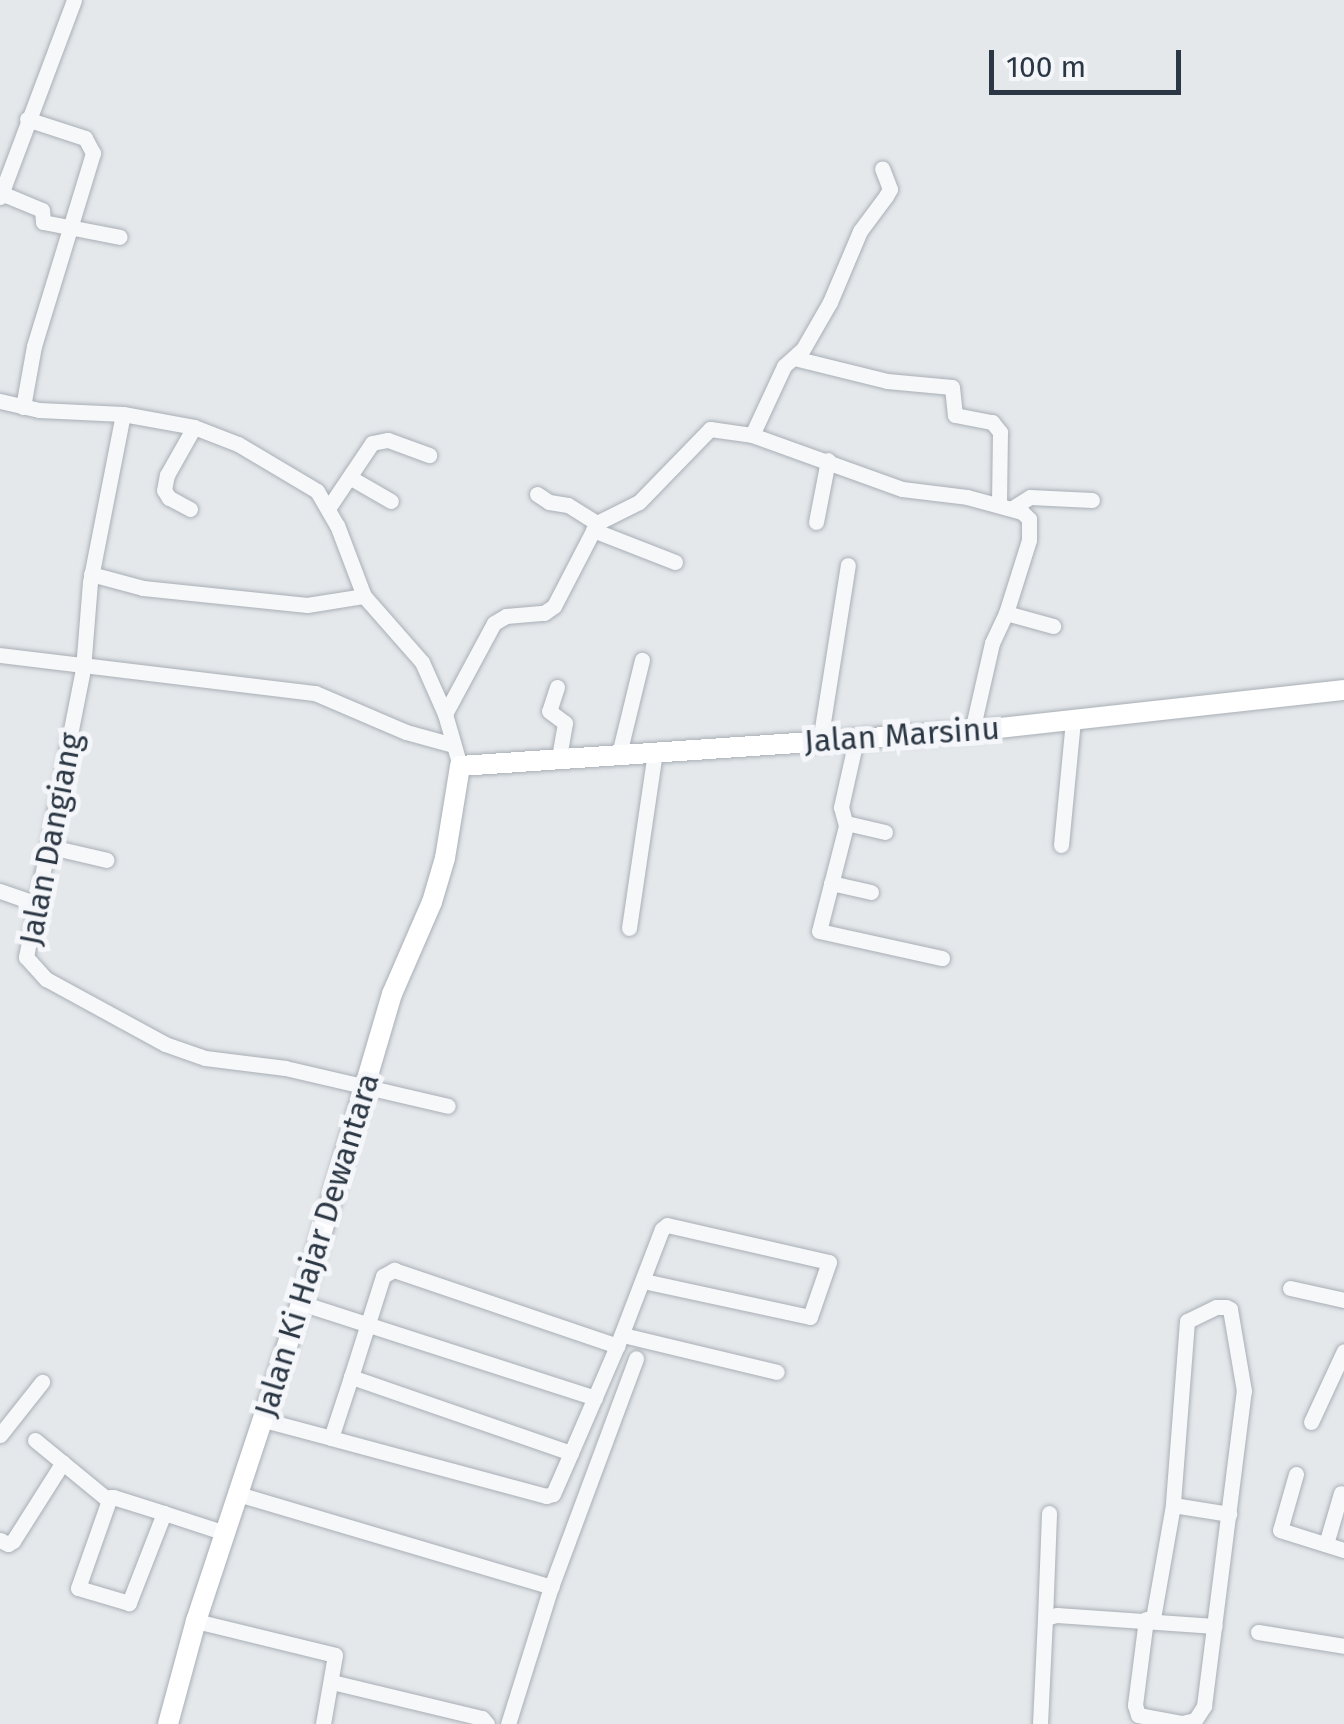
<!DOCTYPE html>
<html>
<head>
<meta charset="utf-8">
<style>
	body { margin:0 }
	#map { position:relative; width:1344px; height:1724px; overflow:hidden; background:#e4e8eb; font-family:"Fira Sans",sans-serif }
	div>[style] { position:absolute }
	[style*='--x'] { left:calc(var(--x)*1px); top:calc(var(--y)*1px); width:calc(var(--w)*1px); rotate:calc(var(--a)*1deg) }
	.roads { filter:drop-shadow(0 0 2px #a9afb6) drop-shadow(0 0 2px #a9afb6) }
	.street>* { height:15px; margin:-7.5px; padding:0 7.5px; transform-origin:7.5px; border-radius:7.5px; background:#f7f8fa }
	.secondary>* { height:20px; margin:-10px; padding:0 10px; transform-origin:10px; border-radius:10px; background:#fff }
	span { translate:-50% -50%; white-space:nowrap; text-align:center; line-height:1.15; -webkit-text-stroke:10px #f4f6f9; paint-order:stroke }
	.street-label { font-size:32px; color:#2b3744 }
	.scale { position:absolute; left:989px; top:50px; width:192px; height:45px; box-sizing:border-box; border:5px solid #2b3744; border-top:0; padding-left:12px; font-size:30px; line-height:35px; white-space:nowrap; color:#2b3744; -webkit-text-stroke:8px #f4f6f9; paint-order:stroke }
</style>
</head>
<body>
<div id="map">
	<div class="roads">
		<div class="street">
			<i style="--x:1;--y:193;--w:44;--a:22.5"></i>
			<i style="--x:42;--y:210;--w:12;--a:85"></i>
			<i style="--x:43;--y:222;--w:78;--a:11"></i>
			<i style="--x:0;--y:197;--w:210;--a:-69.4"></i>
			<i style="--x:794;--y:358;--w:96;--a:13.9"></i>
			<i style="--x:887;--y:381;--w:65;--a:5.3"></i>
			<i style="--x:952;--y:387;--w:28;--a:84"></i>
			<i style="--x:955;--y:415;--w:38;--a:11"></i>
			<i style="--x:992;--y:422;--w:13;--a:51"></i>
			<i style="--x:1000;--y:432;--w:71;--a:90.8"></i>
			<i style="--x:0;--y:401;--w:40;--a:13"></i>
			<i style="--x:39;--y:410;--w:84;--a:2.7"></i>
			<i style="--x:123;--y:414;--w:72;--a:10.4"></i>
			<i style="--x:194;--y:427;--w:47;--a:21.1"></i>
			<i style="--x:238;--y:444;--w:92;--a:30.7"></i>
			<i style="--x:317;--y:491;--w:39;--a:60"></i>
			<i style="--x:337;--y:525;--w:76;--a:69.2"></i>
			<i style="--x:364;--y:596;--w:88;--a:48.7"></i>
			<i style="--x:422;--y:662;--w:57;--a:66.1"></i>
			<i style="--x:445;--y:714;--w:54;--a:73.9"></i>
			<i style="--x:23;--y:407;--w:62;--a:-79.8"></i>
			<i style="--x:34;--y:346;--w:202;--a:-73"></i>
			<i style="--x:93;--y:153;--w:17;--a:-118"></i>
			<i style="--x:85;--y:138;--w:61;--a:-161.9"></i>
			<i style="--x:123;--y:414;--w:171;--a:101.1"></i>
			<i style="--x:90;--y:582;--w:87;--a:94.6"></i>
			<i style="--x:83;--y:669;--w:294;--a:101.2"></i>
			<i style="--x:26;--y:957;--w:30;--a:48"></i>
			<i style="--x:46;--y:979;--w:136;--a:28.6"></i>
			<i style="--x:165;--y:1044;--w:42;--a:19.3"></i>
			<i style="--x:205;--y:1058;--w:81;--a:7.1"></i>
			<i style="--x:285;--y:1068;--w:167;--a:13.1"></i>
			<i style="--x:752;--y:435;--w:76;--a:-65.1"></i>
			<i style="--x:784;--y:366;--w:25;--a:-42"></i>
			<i style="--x:803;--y:349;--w:54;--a:-60.1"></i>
			<i style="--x:830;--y:302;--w:77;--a:-67.1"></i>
			<i style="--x:860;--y:231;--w:44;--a:-53.4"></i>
			<i style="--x:886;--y:196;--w:8;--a:-60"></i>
			<i style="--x:890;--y:189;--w:22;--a:-111"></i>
			<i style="--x:351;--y:478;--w:46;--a:29.9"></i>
			<i style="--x:537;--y:494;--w:14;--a:34"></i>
			<i style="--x:549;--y:502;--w:19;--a:9"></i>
			<i style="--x:568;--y:505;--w:34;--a:32"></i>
			<i style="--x:329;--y:507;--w:77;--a:-56.1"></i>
			<i style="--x:372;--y:443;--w:16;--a:-11"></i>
			<i style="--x:388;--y:440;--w:44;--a:20.1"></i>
			<i style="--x:1014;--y:507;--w:19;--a:-32"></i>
			<i style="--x:1030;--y:497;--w:62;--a:2.8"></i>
			<i style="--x:190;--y:509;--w:24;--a:-152"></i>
			<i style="--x:169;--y:498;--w:9;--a:-122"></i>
			<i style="--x:164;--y:490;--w:15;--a:-79"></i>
			<i style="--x:167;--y:475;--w:55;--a:-60.6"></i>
			<i style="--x:816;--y:522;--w:63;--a:-79"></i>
			<i style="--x:593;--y:530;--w:88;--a:21.3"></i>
			<i style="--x:91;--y:574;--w:54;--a:15.1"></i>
			<i style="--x:143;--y:588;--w:165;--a:5.9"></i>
			<i style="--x:307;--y:605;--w:58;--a:-9"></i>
			<i style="--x:0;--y:655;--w:317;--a:6.9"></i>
			<i style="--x:315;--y:693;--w:99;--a:23.2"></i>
			<i style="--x:406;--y:732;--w:49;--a:15.5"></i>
			<i style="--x:557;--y:687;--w:25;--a:108"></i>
			<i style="--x:549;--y:711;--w:20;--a:37"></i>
			<i style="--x:565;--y:723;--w:35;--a:100"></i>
			<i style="--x:445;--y:714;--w:103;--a:-61.7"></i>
			<i style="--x:494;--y:623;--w:14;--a:-30"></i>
			<i style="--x:506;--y:616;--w:38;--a:-5"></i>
			<i style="--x:544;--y:613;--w:12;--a:-35"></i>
			<i style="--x:554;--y:606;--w:93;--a:-62.6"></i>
			<i style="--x:597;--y:523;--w:47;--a:-26.6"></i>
			<i style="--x:639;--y:502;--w:102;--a:-45.8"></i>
			<i style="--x:710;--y:429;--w:42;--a:8.1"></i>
			<i style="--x:752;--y:435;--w:159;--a:19.8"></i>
			<i style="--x:902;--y:489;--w:65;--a:7"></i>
			<i style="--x:967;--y:497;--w:57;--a:15.3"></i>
			<i style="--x:1022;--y:512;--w:10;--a:45"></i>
			<i style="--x:1029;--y:519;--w:21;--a:90"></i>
			<i style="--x:1029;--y:540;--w:77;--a:107.5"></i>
			<i style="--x:972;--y:731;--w:90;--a:-77.2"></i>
			<i style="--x:992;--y:643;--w:33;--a:-65"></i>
			<i style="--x:1006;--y:613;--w:49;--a:15.5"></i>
			<i style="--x:856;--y:740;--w:69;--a:102.6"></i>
			<i style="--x:841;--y:807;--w:20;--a:75"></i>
			<i style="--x:846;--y:826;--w:108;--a:104.4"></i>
			<i style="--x:819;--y:931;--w:126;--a:12.4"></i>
			<i style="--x:820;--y:741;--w:178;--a:-81"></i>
			<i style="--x:619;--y:754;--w:97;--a:-76.3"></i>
			<i style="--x:846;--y:823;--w:40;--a:13"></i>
			<i style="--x:1061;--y:845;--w:126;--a:-84.5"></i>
			<i style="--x:51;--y:847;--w:57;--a:13.1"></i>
			<i style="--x:831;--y:883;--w:41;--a:12.7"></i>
			<i style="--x:0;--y:891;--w:37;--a:19"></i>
			<i style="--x:629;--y:928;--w:179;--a:-81.6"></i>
			<i style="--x:394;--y:1270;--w:236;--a:18.8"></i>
			<i style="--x:617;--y:1346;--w:116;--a:113.3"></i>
			<i style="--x:571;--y:1453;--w:233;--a:-160.9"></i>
			<i style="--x:351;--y:1377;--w:106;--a:-72.4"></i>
			<i style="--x:383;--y:1276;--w:13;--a:-29"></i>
			<i style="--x:1290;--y:1288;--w:55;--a:12.5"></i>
			<i style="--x:301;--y:1303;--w:309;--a:17.9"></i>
			<i style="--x:623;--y:1335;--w:158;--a:13.5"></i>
			<i style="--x:617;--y:1346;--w:125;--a:-69"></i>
			<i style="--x:662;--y:1229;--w:6;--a:-39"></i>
			<i style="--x:667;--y:1225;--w:166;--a:12.9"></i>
			<i style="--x:829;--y:1262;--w:58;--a:109.1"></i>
			<i style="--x:810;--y:1317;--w:171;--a:-167.8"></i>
			<i style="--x:351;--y:1377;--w:64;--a:108.2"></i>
			<i style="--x:331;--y:1438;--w:223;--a:15.1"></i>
			<i style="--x:546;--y:1496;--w:7;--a:-16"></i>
			<i style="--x:553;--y:1494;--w:45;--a:-66.3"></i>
			<i style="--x:264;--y:1420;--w:69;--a:15"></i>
			<i style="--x:1311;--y:1422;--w:78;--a:-65.1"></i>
			<i style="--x:0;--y:1435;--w:68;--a:-51.6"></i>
			<i style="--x:35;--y:1440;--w:94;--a:39.4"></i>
			<i style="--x:1296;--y:1474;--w:58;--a:105.9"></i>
			<i style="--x:1280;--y:1530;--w:67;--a:17.4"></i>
			<i style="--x:238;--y:1494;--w:327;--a:16.5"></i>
			<i style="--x:1173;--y:1505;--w:57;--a:9.1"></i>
			<i style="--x:164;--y:1513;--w:97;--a:111.3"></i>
			<i style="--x:129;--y:1603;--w:53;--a:-163.6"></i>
			<i style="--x:78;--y:1588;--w:96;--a:-70.6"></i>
			<i style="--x:110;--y:1497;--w:3;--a:0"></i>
			<i style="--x:113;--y:1497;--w:53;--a:17.4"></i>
			<i style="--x:164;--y:1513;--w:64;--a:18.2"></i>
			<i style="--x:0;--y:1540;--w:9;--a:27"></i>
			<i style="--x:8;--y:1544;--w:6;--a:-31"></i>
			<i style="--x:13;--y:1541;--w:93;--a:-57.7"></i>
			<i style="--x:1326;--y:1544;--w:53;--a:-73.6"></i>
			<i style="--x:1045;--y:1618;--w:105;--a:-87.8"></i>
			<i style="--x:1146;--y:1619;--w:87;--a:97.3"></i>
			<i style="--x:1135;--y:1705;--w:10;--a:73"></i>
			<i style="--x:1138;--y:1715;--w:45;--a:10.3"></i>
			<i style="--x:1182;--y:1723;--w:13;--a:-13"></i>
			<i style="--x:1195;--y:1720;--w:17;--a:-57"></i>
			<i style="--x:1204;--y:1706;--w:318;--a:-82.8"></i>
			<i style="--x:1244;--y:1391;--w:83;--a:-99.7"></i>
			<i style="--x:1230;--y:1309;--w:4;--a:-153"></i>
			<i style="--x:1226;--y:1307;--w:10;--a:180"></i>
			<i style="--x:1216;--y:1307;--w:32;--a:154"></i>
			<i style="--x:1187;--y:1321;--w:185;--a:94.4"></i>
			<i style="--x:1173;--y:1505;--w:116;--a:100"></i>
			<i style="--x:196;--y:1621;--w:143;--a:13.7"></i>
			<i style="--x:335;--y:1655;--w:70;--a:99.9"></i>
			<i style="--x:1258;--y:1632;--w:87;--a:9.2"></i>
			<i style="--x:332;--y:1682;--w:154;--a:13.5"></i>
			<i style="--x:482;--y:1718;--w:8;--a:50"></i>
			<i style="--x:508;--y:1724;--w:144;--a:-72.6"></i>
			<i style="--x:551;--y:1587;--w:244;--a:-69.6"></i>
			<i style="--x:1040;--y:1724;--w:106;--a:-87.3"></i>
			<i style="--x:1045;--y:1618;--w:12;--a:-14"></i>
			<i style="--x:1057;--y:1615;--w:158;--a:4"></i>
		</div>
		<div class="secondary">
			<i style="--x:168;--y:1724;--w:107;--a:-74.8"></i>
			<i style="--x:196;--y:1621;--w:335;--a:-71.7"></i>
			<i style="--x:301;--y:1303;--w:322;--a:-73.6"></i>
			<i style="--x:392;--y:994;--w:100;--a:-66.5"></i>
			<i style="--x:432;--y:902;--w:46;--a:-73.5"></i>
			<i style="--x:445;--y:858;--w:93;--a:-80.7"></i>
			<i style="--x:460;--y:766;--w:513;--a:-3.91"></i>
			<i style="--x:972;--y:731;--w:374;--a:-6.3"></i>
		</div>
	</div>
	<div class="street-label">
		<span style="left:902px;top:735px;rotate:-4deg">Jalan Marsinu</span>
		<span style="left:51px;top:839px;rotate:-79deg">Jalan Dangiang</span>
		<span style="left:317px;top:1245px;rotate:-73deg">Jalan Ki Hajar Dewantara</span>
	</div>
	<div class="scale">100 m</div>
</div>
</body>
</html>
